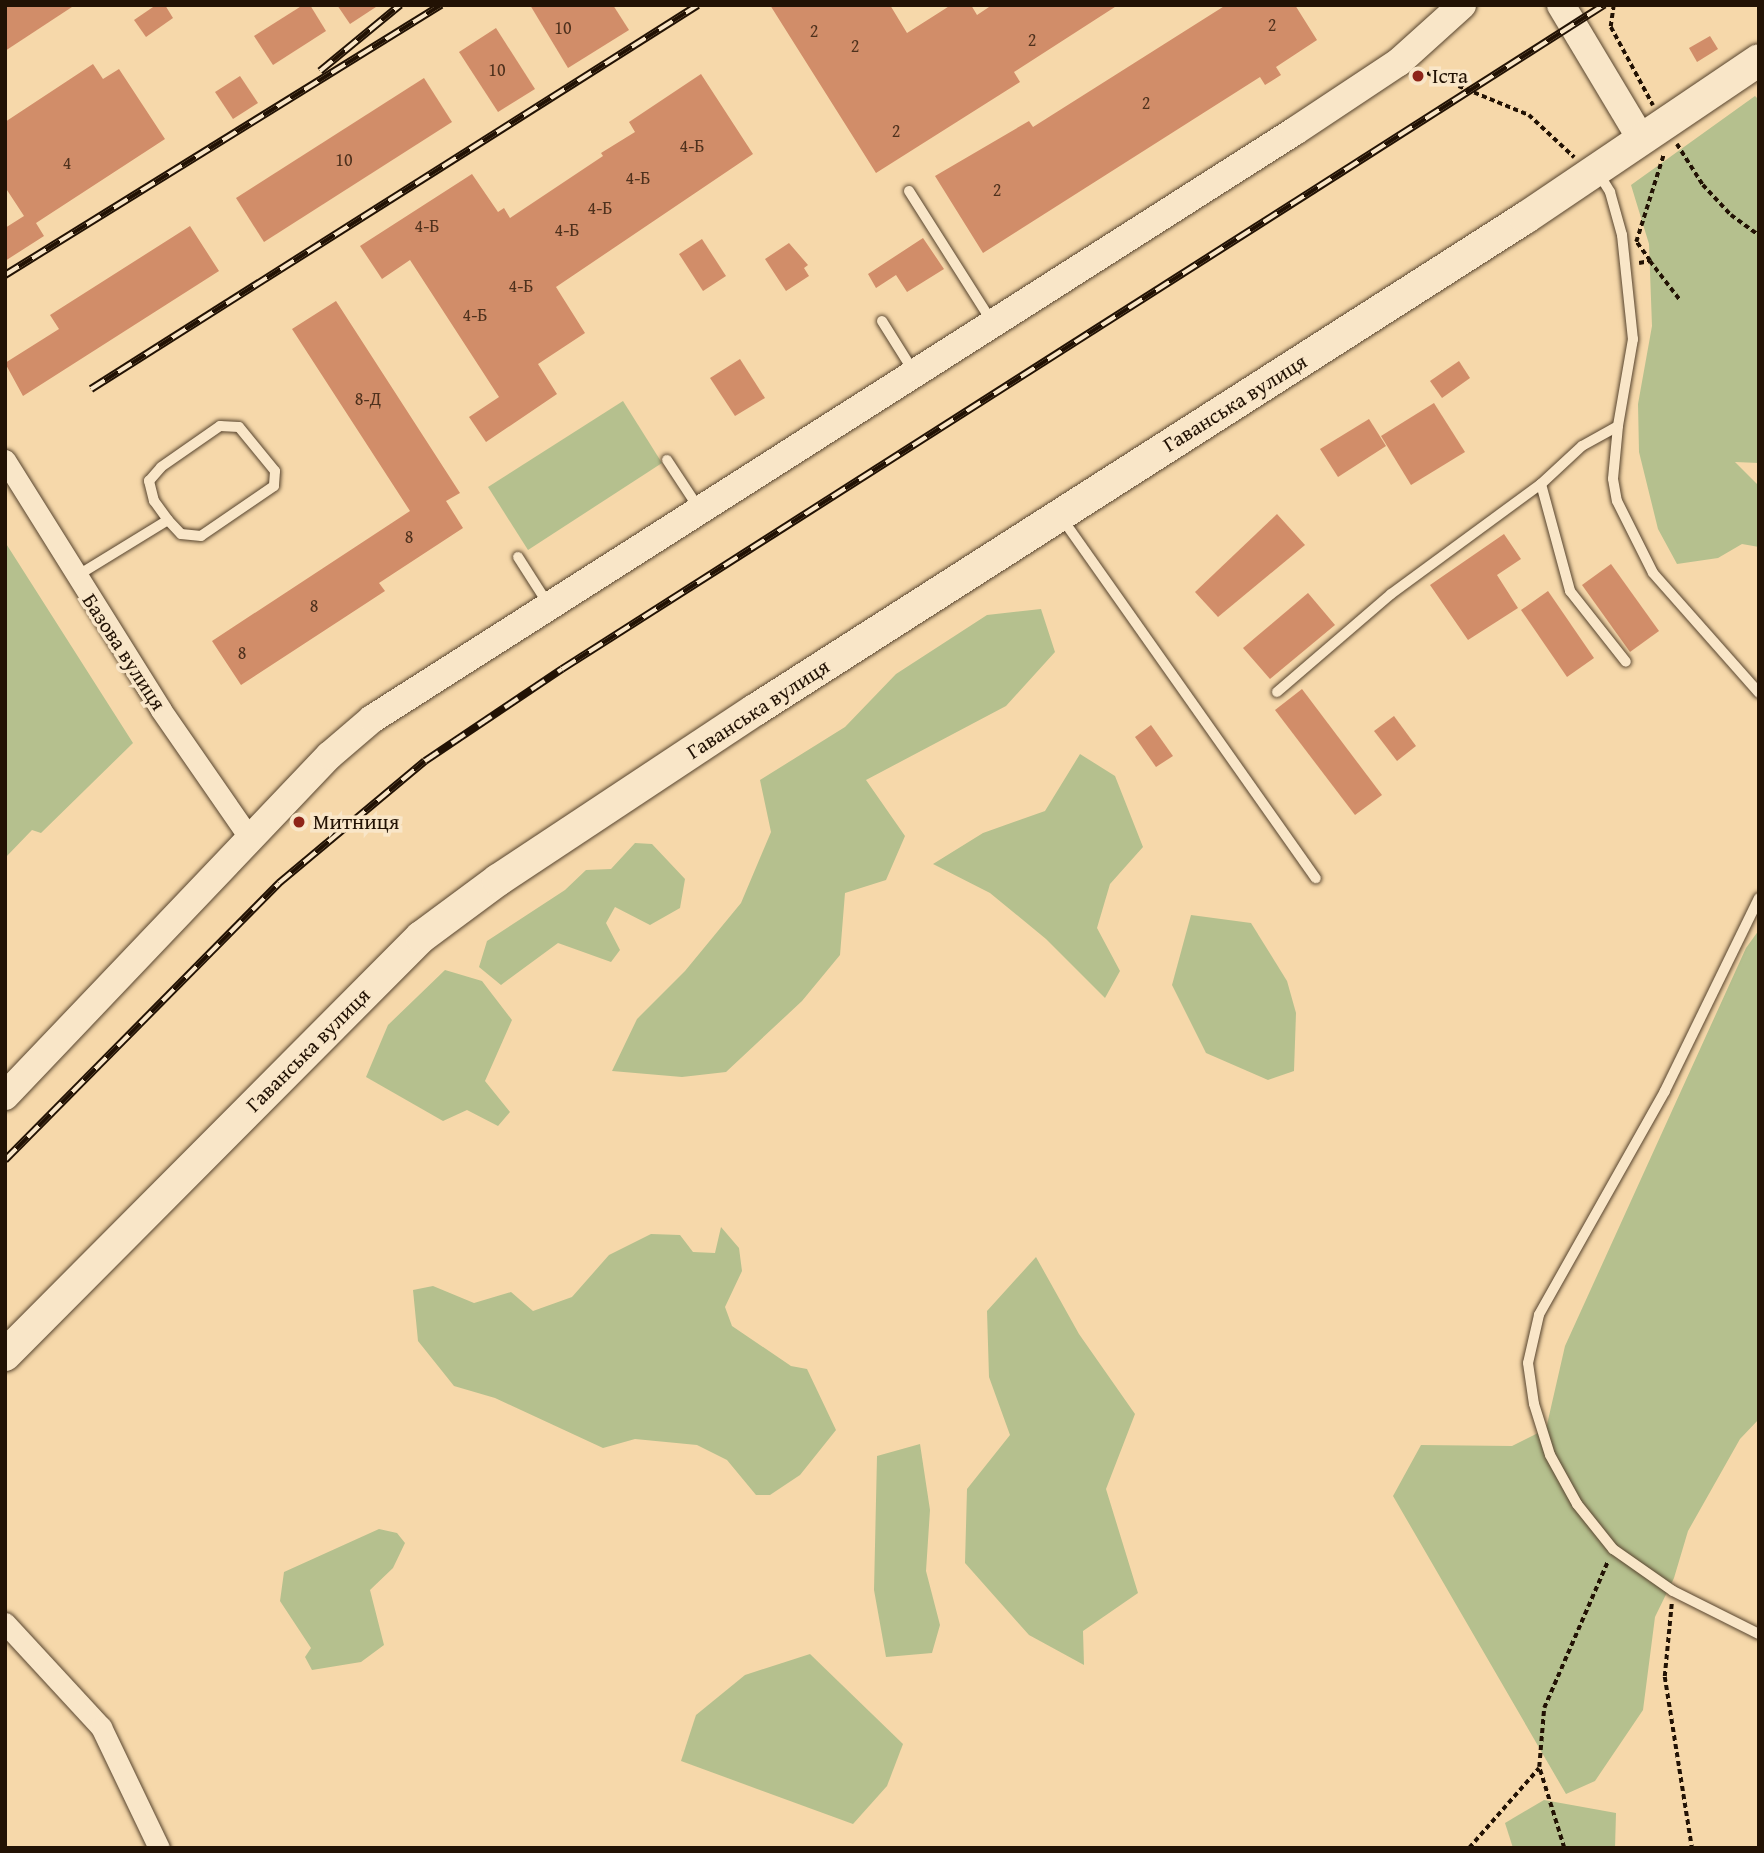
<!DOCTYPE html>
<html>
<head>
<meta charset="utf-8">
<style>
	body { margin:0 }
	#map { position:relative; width:1764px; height:1853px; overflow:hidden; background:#f6d8aa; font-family:"Gentium Book Plus",serif }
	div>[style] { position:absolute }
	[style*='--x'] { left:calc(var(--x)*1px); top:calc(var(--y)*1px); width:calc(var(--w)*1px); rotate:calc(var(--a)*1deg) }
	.green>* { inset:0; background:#b5c08e }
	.building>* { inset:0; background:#d18d69 }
	.path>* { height:3.5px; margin-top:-1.75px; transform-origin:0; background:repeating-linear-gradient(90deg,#221204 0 5px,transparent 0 8.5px) }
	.roads { filter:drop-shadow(0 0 2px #57442e) drop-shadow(0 0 2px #57442e) }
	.service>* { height:10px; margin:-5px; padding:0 5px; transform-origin:5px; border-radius:5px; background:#f9e6c8 }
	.minor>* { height:21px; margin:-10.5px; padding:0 10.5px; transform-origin:10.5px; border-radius:10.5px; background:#f9e6c8 }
	.tertiary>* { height:28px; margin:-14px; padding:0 14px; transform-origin:14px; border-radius:14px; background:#f9e6c8 }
	.secondary>* { height:32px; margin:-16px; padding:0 16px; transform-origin:16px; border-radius:16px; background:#f9e6c8 }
	.rail>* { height:8px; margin-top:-4px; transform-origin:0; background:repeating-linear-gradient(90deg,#f9e6c8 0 16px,#221204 0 32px); box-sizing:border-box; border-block:2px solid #221204 }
	.dots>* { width:19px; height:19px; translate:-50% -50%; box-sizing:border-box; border:4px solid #f9e6c8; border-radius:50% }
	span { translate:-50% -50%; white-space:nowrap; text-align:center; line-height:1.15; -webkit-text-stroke:7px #f9e6c8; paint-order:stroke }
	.number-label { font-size:18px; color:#4e311d }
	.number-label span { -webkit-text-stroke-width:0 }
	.poi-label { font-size:21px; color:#221204 }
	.left { translate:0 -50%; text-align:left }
	.street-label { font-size:21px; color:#221204 }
	.frame { position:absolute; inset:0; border:7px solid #221204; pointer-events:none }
</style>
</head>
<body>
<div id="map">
	<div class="green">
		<i style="clip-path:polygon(1755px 96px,1759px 100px,1759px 463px,1735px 462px,1759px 486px,1759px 547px,1742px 544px,1718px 558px,1677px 564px,1658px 529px,1639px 452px,1638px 404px,1652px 326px,1649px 244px,1631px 185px)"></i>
		<i style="clip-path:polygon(623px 401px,662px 463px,528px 550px,488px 487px)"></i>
		<i style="clip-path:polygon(5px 542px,133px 743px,41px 833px,32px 830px,5px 858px)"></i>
		<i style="clip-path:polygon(1041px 609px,1055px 652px,1006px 706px,866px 780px,905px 836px,886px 880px,845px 893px,840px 955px,802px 1001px,726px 1072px,682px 1077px,612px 1071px,637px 1019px,685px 971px,741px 903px,771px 832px,760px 780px,845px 727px,896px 674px,987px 615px)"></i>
		<i style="clip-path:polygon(1080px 754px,1115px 776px,1143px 847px,1110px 884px,1097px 928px,1120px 971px,1105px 998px,1046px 939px,990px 893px,933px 864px,983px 833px,1045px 811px)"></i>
		<i style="clip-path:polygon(635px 843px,652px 844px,685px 879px,680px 908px,650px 925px,615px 907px,606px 923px,620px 950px,611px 962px,558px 943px,501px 985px,479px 967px,487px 941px,565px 890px,586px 870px,611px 869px)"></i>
		<i style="clip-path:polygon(1191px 915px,1251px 923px,1287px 981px,1296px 1013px,1294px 1071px,1268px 1080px,1206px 1053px,1172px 985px)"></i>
		<i style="clip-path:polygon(1759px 930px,1759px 1419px,1740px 1439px,1688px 1531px,1674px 1578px,1655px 1617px,1643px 1710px,1595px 1781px,1566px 1794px,1393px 1496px,1421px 1445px,1512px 1446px,1546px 1429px,1565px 1346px,1746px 948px)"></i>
		<i style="clip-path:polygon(445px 970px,482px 981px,512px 1020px,485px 1081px,510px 1112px,498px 1126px,467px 1110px,443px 1121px,366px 1077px,388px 1025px)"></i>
		<i style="clip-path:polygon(721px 1227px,739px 1248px,742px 1271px,725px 1307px,732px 1326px,791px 1366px,807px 1369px,836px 1430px,800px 1475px,770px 1495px,756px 1495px,727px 1460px,697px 1445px,635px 1439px,603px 1448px,495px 1398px,454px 1386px,418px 1341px,413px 1290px,433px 1286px,474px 1303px,511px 1292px,533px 1311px,572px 1297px,609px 1255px,651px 1234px,680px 1235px,693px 1252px,715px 1253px)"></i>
		<i style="clip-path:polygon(1036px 1257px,1079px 1334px,1135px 1414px,1106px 1489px,1138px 1593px,1083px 1631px,1084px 1665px,1029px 1635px,965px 1563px,967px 1489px,1010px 1435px,989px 1377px,987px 1311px)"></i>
		<i style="clip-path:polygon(920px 1444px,930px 1510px,926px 1571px,940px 1625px,932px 1653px,886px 1657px,874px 1590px,877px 1456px)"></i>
		<i style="clip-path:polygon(379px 1529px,397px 1533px,405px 1543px,393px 1568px,370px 1590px,384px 1645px,361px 1662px,312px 1670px,305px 1657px,311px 1648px,280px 1601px,284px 1572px)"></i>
		<i style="clip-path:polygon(810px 1654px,903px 1744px,887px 1786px,853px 1824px,681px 1761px,696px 1715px,745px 1675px)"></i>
		<i style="clip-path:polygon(1544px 1800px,1616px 1813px,1615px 1848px,1513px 1848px,1505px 1823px)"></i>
	</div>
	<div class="building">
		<i style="clip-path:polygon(5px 5px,75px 5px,5px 51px)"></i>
		<i style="clip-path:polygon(156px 5px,165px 5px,173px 18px,146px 37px,134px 20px)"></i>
		<i style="clip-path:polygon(303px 5px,310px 5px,326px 31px,273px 65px,254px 36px)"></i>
		<i style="clip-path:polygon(337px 5px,379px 5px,350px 24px)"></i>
		<i style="clip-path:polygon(530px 5px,613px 5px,629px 30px,568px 68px)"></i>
		<i style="clip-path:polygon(770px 5px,890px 5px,907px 33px,951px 5px,971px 5px,977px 15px,992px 5px,1118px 5px,1014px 72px,1020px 82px,876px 173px)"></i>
		<i style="clip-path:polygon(1226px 5px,1295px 5px,1317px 40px,1276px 67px,1281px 75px,1265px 85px,1260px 77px,983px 253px,935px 176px,1029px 121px,1033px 127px)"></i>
		<i style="clip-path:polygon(496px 28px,535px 89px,498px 112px,459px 52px)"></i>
		<i style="clip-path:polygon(1710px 36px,1718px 49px,1697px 62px,1689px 48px)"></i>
		<i style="clip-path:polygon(93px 64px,103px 79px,119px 69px,165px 139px,36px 223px,44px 236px,5px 261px,5px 228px,24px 216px,5px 187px,5px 122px)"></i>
		<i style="clip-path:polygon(701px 74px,753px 154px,556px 287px,585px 333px,538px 364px,557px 394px,486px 442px,469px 417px,499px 397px,410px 260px,382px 279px,360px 246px,472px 174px,498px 212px,504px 208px,510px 218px,603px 156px,601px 153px,635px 132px,629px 122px)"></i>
		<i style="clip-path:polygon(240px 76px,258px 103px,233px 119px,215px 92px)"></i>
		<i style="clip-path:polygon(424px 78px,452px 122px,264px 242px,236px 198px)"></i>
		<i style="clip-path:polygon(190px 226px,219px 271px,23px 396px,5px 363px,59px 329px,50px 315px)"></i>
		<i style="clip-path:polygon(923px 238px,944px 269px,907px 292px,896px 275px,876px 288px,868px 274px)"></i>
		<i style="clip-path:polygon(702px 239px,726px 276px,703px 291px,679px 254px)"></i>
		<i style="clip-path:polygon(789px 243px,808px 265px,804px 268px,809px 276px,786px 291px,765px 259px)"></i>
		<i style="clip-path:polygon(336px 301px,460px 493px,446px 501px,463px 528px,379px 583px,385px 591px,241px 685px,212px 641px,410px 511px,292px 329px)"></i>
		<i style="clip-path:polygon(740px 359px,765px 398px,735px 416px,710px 378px)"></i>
		<i style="clip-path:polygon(1459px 361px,1470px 378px,1442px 398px,1430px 381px)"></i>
		<i style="clip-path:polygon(1434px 403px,1465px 452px,1411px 485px,1381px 436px)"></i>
		<i style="clip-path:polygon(1369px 419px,1386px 446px,1338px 477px,1320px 449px)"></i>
		<i style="clip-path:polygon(1277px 514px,1305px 545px,1218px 617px,1195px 592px)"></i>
		<i style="clip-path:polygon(1504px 534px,1521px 559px,1497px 575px,1518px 608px,1468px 640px,1430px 585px)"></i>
		<i style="clip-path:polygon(1611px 564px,1659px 631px,1630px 652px,1582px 585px)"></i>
		<i style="clip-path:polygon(1548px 591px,1594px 658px,1567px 677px,1521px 610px)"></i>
		<i style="clip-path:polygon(1308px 593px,1335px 625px,1270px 679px,1243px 648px)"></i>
		<i style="clip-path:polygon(1302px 689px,1382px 795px,1355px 815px,1275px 710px)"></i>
		<i style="clip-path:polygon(1394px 716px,1416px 746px,1397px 761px,1374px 731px)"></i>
		<i style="clip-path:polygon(1151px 725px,1173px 756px,1156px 767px,1135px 737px)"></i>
	</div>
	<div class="path">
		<i style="--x:1614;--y:5;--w:22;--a:98"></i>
		<i style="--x:1611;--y:27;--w:89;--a:61.7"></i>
		<i style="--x:1427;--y:73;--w:110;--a:22.4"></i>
		<i style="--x:1529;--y:115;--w:62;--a:43"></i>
		<i style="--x:1677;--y:144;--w:49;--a:57.6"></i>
		<i style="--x:1703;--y:185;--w:41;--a:47"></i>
		<i style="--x:1731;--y:215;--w:34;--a:36"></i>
		<i style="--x:1650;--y:261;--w:24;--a:-126"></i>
		<i style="--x:1636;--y:242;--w:93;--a:-72.5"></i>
		<i style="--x:1639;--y:263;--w:11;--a:-10"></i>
		<i style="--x:1650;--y:261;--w:49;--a:52.4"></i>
		<i style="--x:1672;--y:1604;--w:73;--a:95.5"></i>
		<i style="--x:1665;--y:1677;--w:173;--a:81"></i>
		<i style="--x:1469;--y:1848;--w:106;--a:-48.8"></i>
		<i style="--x:1564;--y:1848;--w:85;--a:-107.2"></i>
		<i style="--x:1539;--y:1767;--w:59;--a:-85.2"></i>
		<i style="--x:1544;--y:1708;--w:160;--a:-66.5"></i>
	</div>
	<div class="roads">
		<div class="service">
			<i style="--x:1597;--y:171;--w:25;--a:58"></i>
			<i style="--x:1610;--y:192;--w:45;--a:74.4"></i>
			<i style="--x:1622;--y:235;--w:105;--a:84"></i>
			<i style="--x:1633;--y:339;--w:88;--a:99.8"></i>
			<i style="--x:1618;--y:426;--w:53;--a:95.4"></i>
			<i style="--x:1613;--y:479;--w:22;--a:80"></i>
			<i style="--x:1617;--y:501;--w:80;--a:63.4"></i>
			<i style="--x:1653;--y:573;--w:160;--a:48.5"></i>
			<i style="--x:909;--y:191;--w:155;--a:57.6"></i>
			<i style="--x:882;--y:321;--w:60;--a:57.9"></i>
			<i style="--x:667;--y:460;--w:60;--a:56.6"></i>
			<i style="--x:1541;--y:484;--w:111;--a:74.8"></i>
			<i style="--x:1570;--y:591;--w:90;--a:51.7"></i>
			<i style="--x:1061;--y:517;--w:442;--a:54.8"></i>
			<i style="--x:518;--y:557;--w:56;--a:57.4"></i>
			<i style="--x:75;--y:577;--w:109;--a:-31.5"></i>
			<i style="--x:168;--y:520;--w:24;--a:-126"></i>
			<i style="--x:154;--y:501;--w:21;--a:-104"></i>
			<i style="--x:149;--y:481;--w:18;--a:-49"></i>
			<i style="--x:161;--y:467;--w:72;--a:-34.8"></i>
			<i style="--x:220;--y:426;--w:19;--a:3"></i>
			<i style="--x:239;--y:427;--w:57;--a:50.7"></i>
			<i style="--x:275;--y:471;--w:15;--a:94"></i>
			<i style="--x:274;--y:486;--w:88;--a:145.6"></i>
			<i style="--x:201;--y:536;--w:20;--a:-174"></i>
			<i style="--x:181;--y:534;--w:19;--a:-133"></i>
			<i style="--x:1277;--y:692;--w:150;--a:-40.7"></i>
			<i style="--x:1391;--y:594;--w:186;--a:-36.3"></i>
			<i style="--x:1541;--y:484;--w:56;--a:-42.8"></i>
			<i style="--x:1582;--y:446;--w:41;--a:-29.1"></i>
			<i style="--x:1759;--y:898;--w:215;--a:116"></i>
			<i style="--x:1665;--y:1091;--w:257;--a:119.4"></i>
			<i style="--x:1539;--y:1315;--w:49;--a:102.9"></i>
			<i style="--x:1528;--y:1363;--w:41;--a:81.7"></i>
			<i style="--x:1534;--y:1404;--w:53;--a:72.6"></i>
			<i style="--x:1550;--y:1455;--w:56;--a:61.1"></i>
			<i style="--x:1577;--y:1504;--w:58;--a:51.3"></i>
			<i style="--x:1613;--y:1549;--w:73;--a:35"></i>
			<i style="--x:1673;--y:1591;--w:96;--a:26.6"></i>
		</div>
		<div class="minor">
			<i style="--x:5;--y:460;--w:295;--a:58"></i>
			<i style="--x:161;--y:710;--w:158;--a:55.3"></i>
			<i style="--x:5;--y:1623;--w:142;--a:47.3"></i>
			<i style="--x:101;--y:1727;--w:134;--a:64.4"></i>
		</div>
		<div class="tertiary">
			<i style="--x:1561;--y:5;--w:154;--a:59.1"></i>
			<i style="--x:5;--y:1096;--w:471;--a:-46.4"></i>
			<i style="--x:330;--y:755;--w:55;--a:-40.6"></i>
			<i style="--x:372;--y:719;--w:1094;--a:-32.5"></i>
			<i style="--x:1295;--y:131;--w:125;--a:-33.6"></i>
			<i style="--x:1399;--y:62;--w:85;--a:-42.1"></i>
		</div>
		<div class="secondary">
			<i style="--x:5;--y:1355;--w:590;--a:-45.14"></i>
			<i style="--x:421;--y:937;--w:96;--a:-36.5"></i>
			<i style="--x:498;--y:880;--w:308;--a:-33.5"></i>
			<i style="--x:755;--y:710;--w:914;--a:-32.58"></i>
			<i style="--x:1525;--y:218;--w:282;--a:-34"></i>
		</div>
	</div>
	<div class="rail">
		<i style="--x:320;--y:71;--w:104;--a:-39.5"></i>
		<i style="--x:5;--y:275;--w:513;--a:-31.77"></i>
		<i style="--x:91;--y:389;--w:718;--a:-32.32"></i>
		<i style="--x:5;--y:1160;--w:390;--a:-45.3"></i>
		<i style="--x:279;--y:883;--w:190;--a:-39.9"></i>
		<i style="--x:425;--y:761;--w:165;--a:-33.9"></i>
		<i style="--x:562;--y:669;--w:1236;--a:-32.51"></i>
	</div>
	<div class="dots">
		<i style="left:1418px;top:76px;background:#8f2418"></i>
		<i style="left:299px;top:822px;background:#8f2418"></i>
	</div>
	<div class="number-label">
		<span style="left:1272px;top:25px">2</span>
		<span style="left:563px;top:28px">10</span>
		<span style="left:814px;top:31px">2</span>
		<span style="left:1032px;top:40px">2</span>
		<span style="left:855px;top:46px">2</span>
		<span style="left:497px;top:70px">10</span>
		<span style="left:1146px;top:103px">2</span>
		<span style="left:896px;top:131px">2</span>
		<span style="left:692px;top:146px">4-Б</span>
		<span style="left:344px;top:160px">10</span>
		<span style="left:67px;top:163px">4</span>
		<span style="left:638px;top:178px">4-Б</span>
		<span style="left:997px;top:190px">2</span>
		<span style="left:600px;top:208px">4-Б</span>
		<span style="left:427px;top:226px">4-Б</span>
		<span style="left:567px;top:230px">4-Б</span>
		<span style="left:521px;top:286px">4-Б</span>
		<span style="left:475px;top:315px">4-Б</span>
		<span style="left:368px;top:399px">8-Д</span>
		<span style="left:409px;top:537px">8</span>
		<span style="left:314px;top:606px">8</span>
		<span style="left:242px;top:653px">8</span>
	</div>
	<div class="poi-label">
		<span class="left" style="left:1432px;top:76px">Іста</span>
		<span class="left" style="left:313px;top:822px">Митниця</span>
	</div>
	<div class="street-label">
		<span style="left:1235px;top:403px;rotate:-32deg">Гаванська вулиця</span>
		<span style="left:124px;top:652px;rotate:57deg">Базова вулиця</span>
		<span style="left:758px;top:709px;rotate:-33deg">Гаванська вулиця</span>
		<span style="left:308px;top:1050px;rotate:-45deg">Гаванська вулиця</span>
	</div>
	<div class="frame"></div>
</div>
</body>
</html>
